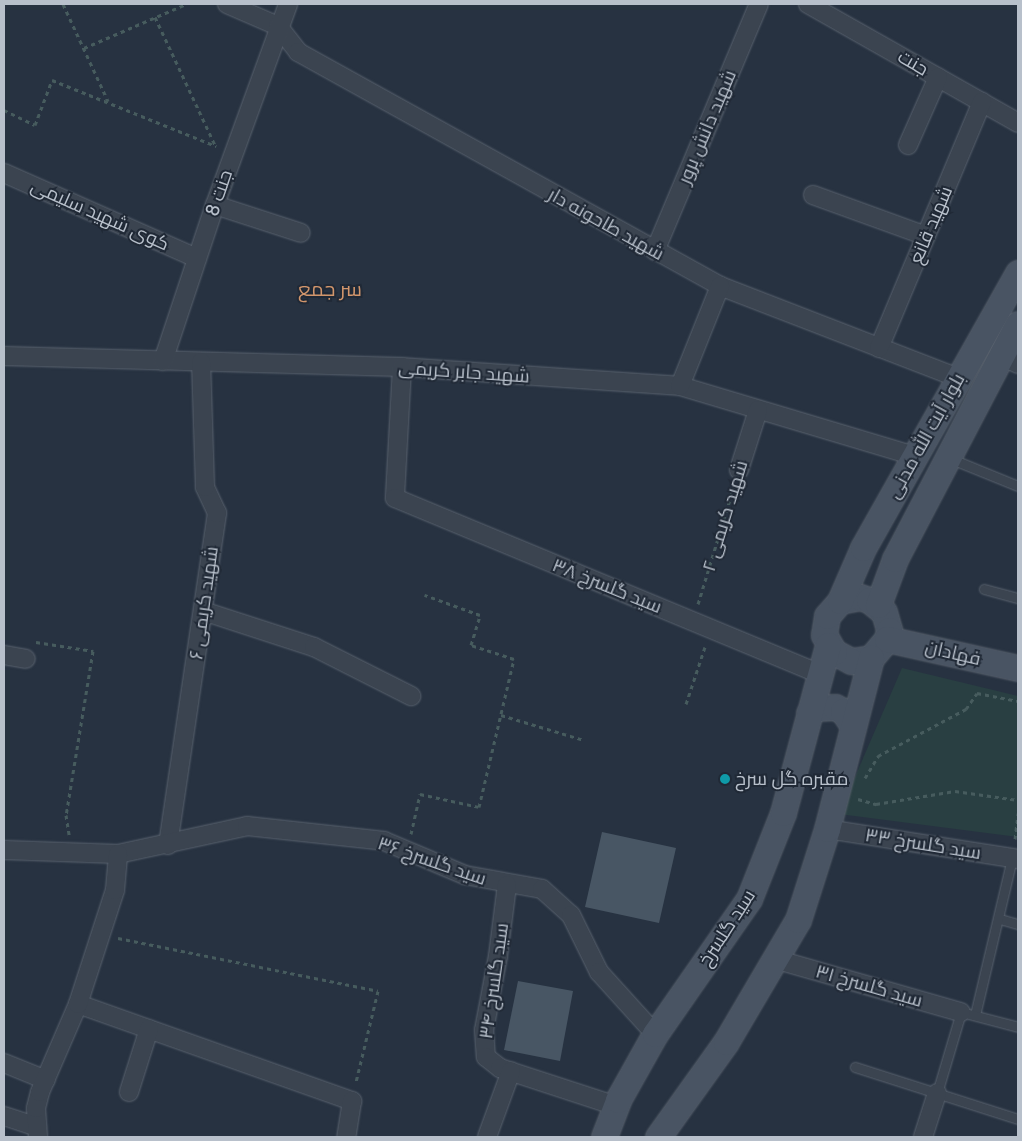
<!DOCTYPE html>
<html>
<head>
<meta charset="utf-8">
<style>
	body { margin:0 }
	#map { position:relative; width:1022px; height:1141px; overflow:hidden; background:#273241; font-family:Cabin,Cairo,sans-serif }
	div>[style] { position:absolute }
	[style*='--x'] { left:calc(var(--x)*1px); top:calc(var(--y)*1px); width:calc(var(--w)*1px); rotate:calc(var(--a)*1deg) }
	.green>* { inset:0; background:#293f42 }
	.building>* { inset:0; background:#485664 }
	.path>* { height:3px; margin-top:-1.5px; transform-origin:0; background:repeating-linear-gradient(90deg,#475c5e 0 4px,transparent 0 8px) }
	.roads { filter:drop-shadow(0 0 1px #59626e) drop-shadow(0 0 1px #59626e) }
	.lane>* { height:9px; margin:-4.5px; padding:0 4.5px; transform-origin:4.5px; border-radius:4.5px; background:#3b4450 }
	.street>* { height:18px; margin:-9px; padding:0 9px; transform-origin:9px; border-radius:9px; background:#3b4450 }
	.secondary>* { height:25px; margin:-12.5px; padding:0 12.5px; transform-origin:12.5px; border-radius:12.5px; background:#495463 }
	.dots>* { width:14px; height:14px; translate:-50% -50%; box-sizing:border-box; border:2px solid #202936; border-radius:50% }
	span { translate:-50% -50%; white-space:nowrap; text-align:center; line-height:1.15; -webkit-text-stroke:4px #202936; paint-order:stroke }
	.street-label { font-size:19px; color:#b8c0cb }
	.poi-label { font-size:19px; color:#b8c0cb }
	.left { translate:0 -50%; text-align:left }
	.neighbourhood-label { font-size:20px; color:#d2966c }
	.frame { position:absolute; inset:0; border:5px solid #b8c0cb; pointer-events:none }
</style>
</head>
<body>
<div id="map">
	<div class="green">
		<i style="clip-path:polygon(902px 668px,1018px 696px,1018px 837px,839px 814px)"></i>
	</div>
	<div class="building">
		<i style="clip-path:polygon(602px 832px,676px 848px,659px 923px,585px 907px)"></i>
		<i style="clip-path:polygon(518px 981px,573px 991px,560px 1061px,504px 1050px)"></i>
	</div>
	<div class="path">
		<i style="--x:63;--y:4;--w:107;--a:65.1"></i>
		<i style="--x:155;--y:17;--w:141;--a:64.9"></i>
		<i style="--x:84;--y:48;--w:111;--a:-23.3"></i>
		<i style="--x:4;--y:110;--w:34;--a:26"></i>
		<i style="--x:35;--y:125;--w:48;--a:-69.3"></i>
		<i style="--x:52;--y:80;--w:177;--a:21.9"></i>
		<i style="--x:698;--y:604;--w:123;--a:-73"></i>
		<i style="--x:36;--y:642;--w:58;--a:9"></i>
		<i style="--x:93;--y:651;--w:166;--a:99.3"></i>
		<i style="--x:66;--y:815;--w:20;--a:81"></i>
		<i style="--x:686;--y:704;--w:60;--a:-71.6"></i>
		<i style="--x:501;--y:715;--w:87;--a:16.8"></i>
		<i style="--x:865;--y:778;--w:26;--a:-59"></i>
		<i style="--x:878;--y:756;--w:100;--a:-28.1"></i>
		<i style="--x:966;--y:709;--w:19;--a:-55"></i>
		<i style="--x:977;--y:693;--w:42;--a:11"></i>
		<i style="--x:858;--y:799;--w:19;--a:16"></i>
		<i style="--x:876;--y:804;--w:80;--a:-9.3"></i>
		<i style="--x:955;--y:791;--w:64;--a:8.1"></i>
		<i style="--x:411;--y:834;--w:41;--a:-77.3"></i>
		<i style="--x:420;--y:794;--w:60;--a:12.4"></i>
		<i style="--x:479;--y:807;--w:152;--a:-76.7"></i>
		<i style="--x:514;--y:659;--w:45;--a:-162"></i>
		<i style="--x:471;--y:645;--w:31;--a:-73"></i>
		<i style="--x:480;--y:615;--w:59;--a:-160"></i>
		<i style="--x:1015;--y:839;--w:26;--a:-83"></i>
		<i style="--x:118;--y:938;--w:265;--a:11.5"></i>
		<i style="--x:378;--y:991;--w:94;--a:103.6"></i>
	</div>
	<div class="roads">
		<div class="lane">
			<i style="--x:949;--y:458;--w:74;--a:22.1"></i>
			<i style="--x:984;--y:589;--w:35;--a:15"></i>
			<i style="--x:1000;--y:919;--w:19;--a:16"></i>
			<i style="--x:975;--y:1015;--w:161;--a:-76.7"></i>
			<i style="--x:855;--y:1067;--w:171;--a:17.7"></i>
			<i style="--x:937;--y:1093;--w:84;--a:-73.5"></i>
			<i style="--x:961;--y:1012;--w:59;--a:14.7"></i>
		</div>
		<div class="street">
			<i style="--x:227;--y:4;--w:56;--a:23.3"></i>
			<i style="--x:278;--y:26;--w:33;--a:52"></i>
			<i style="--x:298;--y:52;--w:483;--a:29"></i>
			<i style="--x:720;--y:286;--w:256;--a:21.1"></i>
			<i style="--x:808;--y:4;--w:241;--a:29.5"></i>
			<i style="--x:908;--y:145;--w:74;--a:-66.2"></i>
			<i style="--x:4;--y:173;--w:211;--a:23.8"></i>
			<i style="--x:813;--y:195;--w:120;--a:19.9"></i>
			<i style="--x:215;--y:205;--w:90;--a:18"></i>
			<i style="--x:655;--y:251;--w:268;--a:-67.2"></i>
			<i style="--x:879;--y:348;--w:267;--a:-67.3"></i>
			<i style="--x:4;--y:356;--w:398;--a:1.6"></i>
			<i style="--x:402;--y:367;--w:279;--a:3.9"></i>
			<i style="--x:680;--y:386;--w:245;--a:16.6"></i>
			<i style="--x:1001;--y:356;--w:19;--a:25"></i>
			<i style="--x:163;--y:361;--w:164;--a:-71.6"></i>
			<i style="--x:215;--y:205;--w:214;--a:-70"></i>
			<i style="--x:402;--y:367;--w:131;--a:93.1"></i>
			<i style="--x:395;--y:498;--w:459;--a:22.5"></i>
			<i style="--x:680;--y:386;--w:108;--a:-68.2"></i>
			<i style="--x:739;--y:470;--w:63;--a:-72.4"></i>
			<i style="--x:203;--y:611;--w:117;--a:18"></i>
			<i style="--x:314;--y:647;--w:109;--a:26.8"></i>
			<i style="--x:4;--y:655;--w:22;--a:10"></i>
			<i style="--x:827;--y:829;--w:193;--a:8.9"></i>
			<i style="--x:168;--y:845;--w:336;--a:-81.6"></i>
			<i style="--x:217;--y:513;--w:29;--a:-115"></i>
			<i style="--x:205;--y:487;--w:125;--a:-91.8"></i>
			<i style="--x:4;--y:850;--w:114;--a:2"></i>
			<i style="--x:118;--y:854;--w:132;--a:-12.2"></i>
			<i style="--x:247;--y:826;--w:138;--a:6.2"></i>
			<i style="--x:384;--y:841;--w:88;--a:22.8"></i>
			<i style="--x:465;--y:875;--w:78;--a:10.3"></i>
			<i style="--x:542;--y:889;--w:39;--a:42"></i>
			<i style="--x:571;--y:915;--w:64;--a:63.8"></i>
			<i style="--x:599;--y:972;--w:84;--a:47.9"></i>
			<i style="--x:507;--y:885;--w:72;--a:97.2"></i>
			<i style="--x:498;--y:956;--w:75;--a:100.7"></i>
			<i style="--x:484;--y:1030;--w:27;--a:86"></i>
			<i style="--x:486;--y:1057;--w:18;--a:38"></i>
			<i style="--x:500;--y:1068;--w:122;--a:18.1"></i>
			<i style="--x:778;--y:960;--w:190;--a:15.9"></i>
			<i style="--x:78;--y:1004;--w:291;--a:19.5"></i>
			<i style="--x:352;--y:1101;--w:36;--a:99"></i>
			<i style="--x:4;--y:1063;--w:45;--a:22"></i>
			<i style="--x:129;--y:1092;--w:66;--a:-72.4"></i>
			<i style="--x:4;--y:1116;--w:35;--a:18"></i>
			<i style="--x:38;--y:1137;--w:29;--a:-94"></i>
			<i style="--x:36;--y:1108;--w:16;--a:-76"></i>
			<i style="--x:40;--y:1092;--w:96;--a:-66.6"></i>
			<i style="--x:78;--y:1004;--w:120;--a:-72"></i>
			<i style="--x:115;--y:890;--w:36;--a:-85"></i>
			<i style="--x:487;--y:1137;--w:70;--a:-70"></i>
			<i style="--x:923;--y:1137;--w:46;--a:-72.3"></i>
		</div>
		<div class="secondary">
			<i style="--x:840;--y:601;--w:20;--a:-11"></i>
			<i style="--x:860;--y:597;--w:9;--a:18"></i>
			<i style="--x:869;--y:600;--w:19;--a:39"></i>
			<i style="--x:884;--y:612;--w:19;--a:74"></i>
			<i style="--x:889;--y:630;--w:9;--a:103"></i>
			<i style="--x:887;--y:639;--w:25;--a:130"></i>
			<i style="--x:871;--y:658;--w:20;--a:171"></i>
			<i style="--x:851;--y:661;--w:19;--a:-152"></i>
			<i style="--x:834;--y:652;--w:20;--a:-120"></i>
			<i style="--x:824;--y:635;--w:19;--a:-81"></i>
			<i style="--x:827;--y:616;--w:20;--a:-49"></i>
			<i style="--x:840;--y:601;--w:58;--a:-66.5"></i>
			<i style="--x:863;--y:548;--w:316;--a:-60.6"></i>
			<i style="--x:878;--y:605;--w:49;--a:-69.7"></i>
			<i style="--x:895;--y:559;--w:265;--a:-62.4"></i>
			<i style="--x:887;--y:639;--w:134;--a:12.5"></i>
			<i style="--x:809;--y:713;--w:9;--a:-32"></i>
			<i style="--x:817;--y:708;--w:18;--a:-3"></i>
			<i style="--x:835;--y:707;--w:9;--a:27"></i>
			<i style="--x:843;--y:711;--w:18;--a:56"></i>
			<i style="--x:604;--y:1137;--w:40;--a:-69"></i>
			<i style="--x:618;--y:1100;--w:76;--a:-60.7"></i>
			<i style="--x:655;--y:1034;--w:165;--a:-55.2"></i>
			<i style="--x:749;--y:899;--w:92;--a:-68.4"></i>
			<i style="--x:783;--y:813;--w:174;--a:-75"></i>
			<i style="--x:658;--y:1137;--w:117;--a:-54.4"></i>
			<i style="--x:726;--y:1042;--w:142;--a:-59.5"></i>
			<i style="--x:798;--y:920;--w:96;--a:-72.3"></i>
			<i style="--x:827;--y:829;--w:177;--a:-75.6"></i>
		</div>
	</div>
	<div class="dots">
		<i style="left:725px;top:779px;background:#0f9aa8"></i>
	</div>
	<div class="street-label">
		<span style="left:913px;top:63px;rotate:30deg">جنت</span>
		<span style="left:707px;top:127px;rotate:-67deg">شهید دانش پرور</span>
		<span style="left:219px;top:193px;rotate:-71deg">جنت 8</span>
		<span style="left:100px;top:215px;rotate:24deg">کوی شهید سلیمی</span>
		<span style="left:606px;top:224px;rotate:29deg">شهيد طاحونه دار</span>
		<span style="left:931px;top:225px;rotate:-67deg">شهید قانع</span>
		<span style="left:464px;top:372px;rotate:4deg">شهید جابر کریمی</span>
		<span style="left:926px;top:436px;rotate:-61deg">بلوار آیت الله مدنی</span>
		<span style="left:725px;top:516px;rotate:-73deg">شهید کریمی ۲</span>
		<span style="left:607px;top:586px;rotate:22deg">سید گلسرخ ۳۸</span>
		<span style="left:204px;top:603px;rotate:-82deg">شهید کریمی ۶</span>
		<span style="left:953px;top:653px;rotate:13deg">فهادان</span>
		<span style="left:923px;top:844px;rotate:9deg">سید گلسرخ ۳۳</span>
		<span style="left:432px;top:861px;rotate:19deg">سید گلسرخ ۳۶</span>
		<span style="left:727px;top:928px;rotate:-57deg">سید گلسرخ</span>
		<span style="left:494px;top:981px;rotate:-82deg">سید گلسرخ ۳۴</span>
		<span style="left:869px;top:986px;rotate:16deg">سید گلسرخ ۳۱</span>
	</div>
	<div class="poi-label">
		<span class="left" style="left:735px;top:779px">مقبره گل سرخ</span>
	</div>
	<div class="neighbourhood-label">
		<span style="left:330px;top:289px">سر جمع</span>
	</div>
	<div class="frame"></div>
</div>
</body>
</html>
